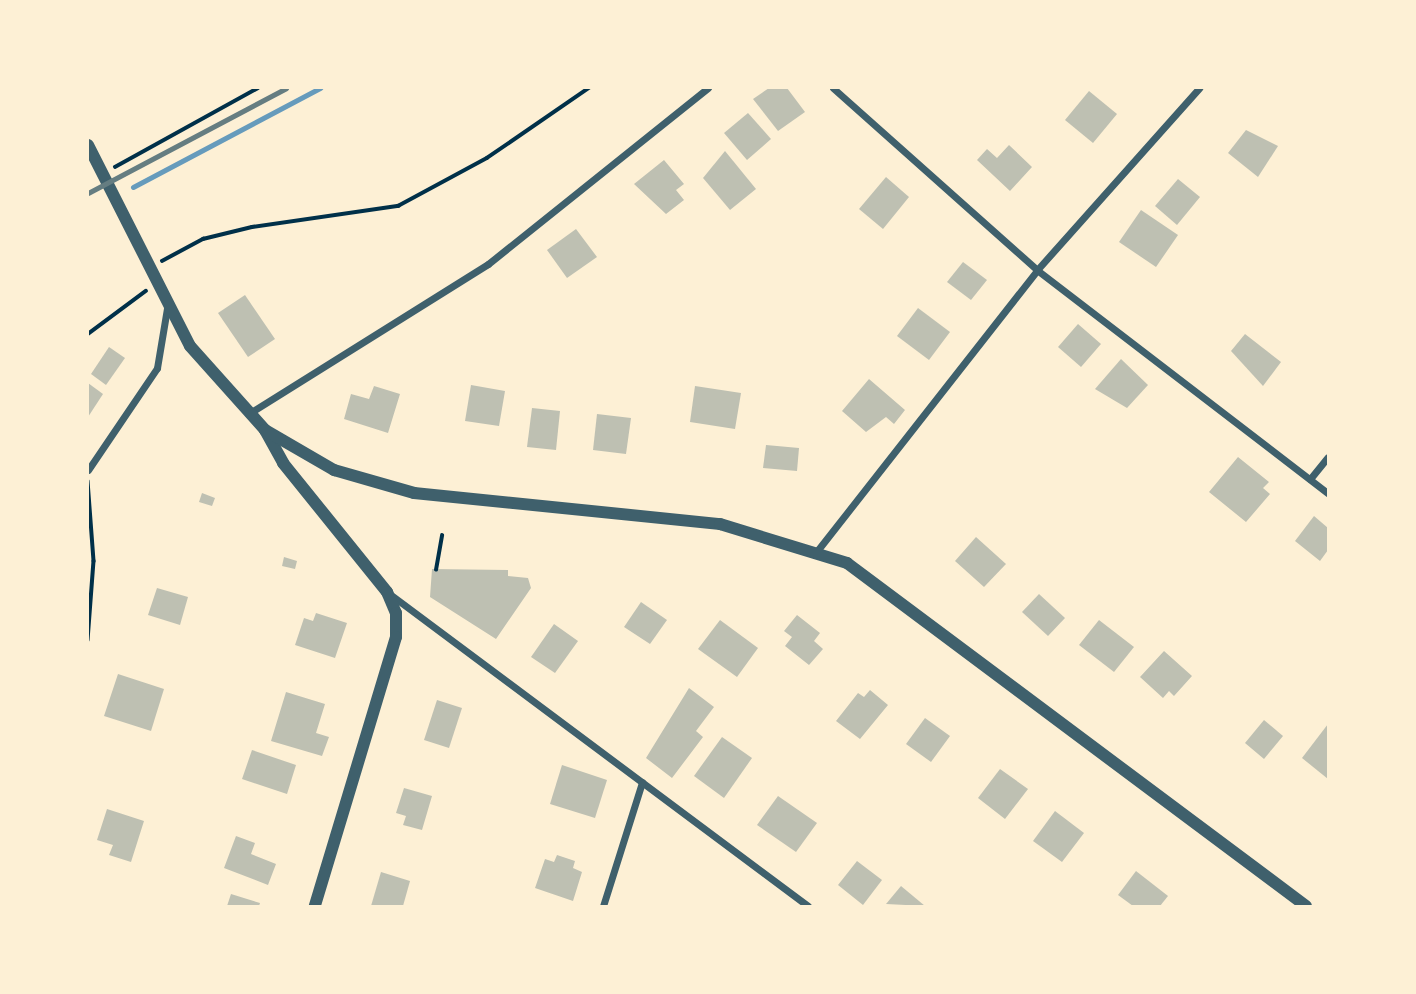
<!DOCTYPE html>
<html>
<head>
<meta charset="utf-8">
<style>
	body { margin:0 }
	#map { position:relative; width:1416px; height:994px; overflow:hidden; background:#fdf0d5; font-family:"Source Sans 3",sans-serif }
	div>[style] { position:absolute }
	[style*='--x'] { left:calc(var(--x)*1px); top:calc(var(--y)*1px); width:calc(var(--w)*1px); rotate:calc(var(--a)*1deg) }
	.stream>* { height:5px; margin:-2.5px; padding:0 2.5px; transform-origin:2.5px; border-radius:2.5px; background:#669bbc }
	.building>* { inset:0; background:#bec0b2 }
	.path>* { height:3.5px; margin:-1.75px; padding:0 1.75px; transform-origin:1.75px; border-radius:1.75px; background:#003049 }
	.minor>* { height:7px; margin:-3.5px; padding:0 3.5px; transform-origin:3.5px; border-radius:3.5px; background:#3f606c }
	.tertiary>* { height:12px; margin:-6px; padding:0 6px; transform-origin:6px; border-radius:6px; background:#3f606c }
	.rail>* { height:5px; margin:-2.5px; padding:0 2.5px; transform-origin:2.5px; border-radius:2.5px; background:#657d81 }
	span { translate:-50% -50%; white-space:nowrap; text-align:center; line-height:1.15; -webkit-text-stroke:7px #fdf0d5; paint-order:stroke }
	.frame { position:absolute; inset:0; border:89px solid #fdf0d5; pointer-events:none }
</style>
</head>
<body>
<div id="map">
	<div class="stream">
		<i style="--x:133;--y:187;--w:212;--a:-27.9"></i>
	</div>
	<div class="building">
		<i style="clip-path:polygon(769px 88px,787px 88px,805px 112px,778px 131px,753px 99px)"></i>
		<i style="clip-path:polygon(1089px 91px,1117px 114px,1093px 143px,1065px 120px)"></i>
		<i style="clip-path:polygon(748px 113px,771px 139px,747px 160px,724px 133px)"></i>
		<i style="clip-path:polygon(1246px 130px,1278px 146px,1258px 177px,1228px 153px)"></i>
		<i style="clip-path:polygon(1009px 145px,1032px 167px,1010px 191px,977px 160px,987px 149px,997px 158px)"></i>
		<i style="clip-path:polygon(725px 151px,756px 189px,730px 210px,703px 178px)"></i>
		<i style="clip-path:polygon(664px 160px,684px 184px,676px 190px,684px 200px,666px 214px,634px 184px)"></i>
		<i style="clip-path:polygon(886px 177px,909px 197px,883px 229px,859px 209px)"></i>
		<i style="clip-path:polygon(1178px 179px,1200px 197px,1177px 225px,1155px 206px)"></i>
		<i style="clip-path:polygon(1141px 210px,1178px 235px,1156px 267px,1119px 242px)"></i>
		<i style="clip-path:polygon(576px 229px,597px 257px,567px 278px,547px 250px)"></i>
		<i style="clip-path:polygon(963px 262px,987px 280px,971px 300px,947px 282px)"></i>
		<i style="clip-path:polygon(245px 295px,275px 339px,248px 357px,218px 313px)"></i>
		<i style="clip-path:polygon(918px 308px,950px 332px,929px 360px,897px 336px)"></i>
		<i style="clip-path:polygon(1078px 324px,1101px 344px,1081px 367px,1058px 347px)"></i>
		<i style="clip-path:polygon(1245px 334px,1281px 362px,1263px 386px,1231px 351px)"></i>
		<i style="clip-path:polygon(109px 347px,125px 358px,106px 385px,91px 374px)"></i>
		<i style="clip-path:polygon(1121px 359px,1148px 385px,1127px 408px,1095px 389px)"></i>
		<i style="clip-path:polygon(869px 379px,905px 410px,894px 424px,886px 417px,866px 432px,842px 411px)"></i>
		<i style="clip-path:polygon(88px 383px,103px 394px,88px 417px)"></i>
		<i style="clip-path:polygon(471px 385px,505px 391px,499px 426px,465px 421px)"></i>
		<i style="clip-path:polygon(374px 386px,400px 394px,388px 433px,344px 419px,351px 394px,369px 399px)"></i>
		<i style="clip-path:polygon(695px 386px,741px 393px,735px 429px,690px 422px)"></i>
		<i style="clip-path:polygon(532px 408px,560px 411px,556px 450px,527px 447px)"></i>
		<i style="clip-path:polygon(597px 414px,631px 418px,626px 454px,593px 450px)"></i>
		<i style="clip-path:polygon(766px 445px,799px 448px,797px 471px,763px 468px)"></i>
		<i style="clip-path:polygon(1238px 457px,1269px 482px,1263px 488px,1270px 494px,1246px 522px,1209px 492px)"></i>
		<i style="clip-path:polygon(202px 493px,215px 498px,212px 506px,199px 502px)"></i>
		<i style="clip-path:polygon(1314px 516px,1328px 528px,1328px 550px,1320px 561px,1295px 541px)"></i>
		<i style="clip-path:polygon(976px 537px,1006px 564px,984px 587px,955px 561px)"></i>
		<i style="clip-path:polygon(284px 557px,297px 561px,295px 569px,282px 566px)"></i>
		<i style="clip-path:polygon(432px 569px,508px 570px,508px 576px,528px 578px,531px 588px,496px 639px,430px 597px)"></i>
		<i style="clip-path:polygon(157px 588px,188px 597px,180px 625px,148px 615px)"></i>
		<i style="clip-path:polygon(1039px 594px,1065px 618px,1048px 636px,1022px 612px)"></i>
		<i style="clip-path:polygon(641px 602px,667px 620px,650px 644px,624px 627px)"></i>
		<i style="clip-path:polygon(316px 613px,347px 623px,335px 658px,295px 645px,304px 618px,313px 621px)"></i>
		<i style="clip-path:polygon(797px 615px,820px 633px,814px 641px,823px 649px,809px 665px,785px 646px,792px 637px,784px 631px)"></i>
		<i style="clip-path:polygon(720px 620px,758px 648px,737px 677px,698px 649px)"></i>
		<i style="clip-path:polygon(1099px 620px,1134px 647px,1114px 672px,1079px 645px)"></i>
		<i style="clip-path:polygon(554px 624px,578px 641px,555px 673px,531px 657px)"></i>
		<i style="clip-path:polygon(1164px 651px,1192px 676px,1174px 696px,1169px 691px,1163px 698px,1140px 677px)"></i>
		<i style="clip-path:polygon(118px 674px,164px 689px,151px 731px,104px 716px)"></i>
		<i style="clip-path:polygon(689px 688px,714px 707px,696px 731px,703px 737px,672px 778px,646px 758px)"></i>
		<i style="clip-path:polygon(870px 690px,888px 705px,860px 739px,836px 721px,858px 693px,864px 697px)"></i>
		<i style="clip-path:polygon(286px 692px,325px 704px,316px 733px,329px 737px,322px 756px,271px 741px)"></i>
		<i style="clip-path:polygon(437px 700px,462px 708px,449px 748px,424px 740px)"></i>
		<i style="clip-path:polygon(925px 718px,950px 736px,931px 762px,906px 744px)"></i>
		<i style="clip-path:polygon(1264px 720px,1283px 736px,1264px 759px,1245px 743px)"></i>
		<i style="clip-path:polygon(1328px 724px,1328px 779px,1302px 758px)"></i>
		<i style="clip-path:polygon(722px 737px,752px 758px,724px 798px,694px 776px)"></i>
		<i style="clip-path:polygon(252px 750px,296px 765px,287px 794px,242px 779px)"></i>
		<i style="clip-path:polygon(562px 765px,607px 780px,595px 818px,550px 804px)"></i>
		<i style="clip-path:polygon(1000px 769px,1028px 789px,1005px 819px,978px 798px)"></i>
		<i style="clip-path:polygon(404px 788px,432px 796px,422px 830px,403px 825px,406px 816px,396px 813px)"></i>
		<i style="clip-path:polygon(778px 796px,817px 823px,796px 852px,757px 825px)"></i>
		<i style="clip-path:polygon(107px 809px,144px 821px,131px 862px,109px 855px,113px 845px,97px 840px)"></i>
		<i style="clip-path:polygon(1055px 811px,1084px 833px,1062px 862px,1033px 841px)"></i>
		<i style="clip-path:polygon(236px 836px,255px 843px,251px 854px,276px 864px,268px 885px,224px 868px)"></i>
		<i style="clip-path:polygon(557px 855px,575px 861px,573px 868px,582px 872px,573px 901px,535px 888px,545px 859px,554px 862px)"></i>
		<i style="clip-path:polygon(857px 861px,882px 880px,863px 905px,838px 885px)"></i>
		<i style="clip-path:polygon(1136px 871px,1168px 896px,1160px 906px,1133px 906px,1118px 895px)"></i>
		<i style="clip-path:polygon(381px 872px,410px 881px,403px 906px,371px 906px)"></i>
		<i style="clip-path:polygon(901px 886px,925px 906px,886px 904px)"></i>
		<i style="clip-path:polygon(231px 894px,260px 903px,259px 906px,227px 906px)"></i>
	</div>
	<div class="path">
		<i style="--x:115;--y:167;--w:163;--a:-28.9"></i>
		<i style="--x:162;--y:261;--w:47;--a:-28.2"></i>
		<i style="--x:203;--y:239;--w:50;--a:-13.8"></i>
		<i style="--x:252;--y:227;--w:148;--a:-8.2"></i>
		<i style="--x:398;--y:206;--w:101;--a:-28.3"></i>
		<i style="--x:487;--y:158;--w:124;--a:-34.5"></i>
		<i style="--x:88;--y:334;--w:72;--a:-36.6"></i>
		<i style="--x:88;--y:481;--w:80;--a:85.7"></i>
		<i style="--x:94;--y:561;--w:79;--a:94.3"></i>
		<i style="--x:436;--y:570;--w:35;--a:-80"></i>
	</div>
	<div class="minor">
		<i style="--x:833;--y:88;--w:273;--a:41.7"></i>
		<i style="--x:1037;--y:270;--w:367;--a:37.5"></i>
		<i style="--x:248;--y:414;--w:283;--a:-32"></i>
		<i style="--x:488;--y:264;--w:282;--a:-38.7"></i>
		<i style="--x:88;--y:470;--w:123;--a:-55.9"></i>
		<i style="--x:157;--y:368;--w:61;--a:-80.5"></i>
		<i style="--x:1310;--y:479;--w:28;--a:-51"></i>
		<i style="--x:817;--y:551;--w:357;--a:-51.9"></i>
		<i style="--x:1037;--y:270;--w:244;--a:-48.3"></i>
		<i style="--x:391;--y:595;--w:520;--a:36.72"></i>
		<i style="--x:603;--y:906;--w:130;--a:-72.5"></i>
	</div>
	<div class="tertiary">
		<i style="--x:88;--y:145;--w:225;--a:63.1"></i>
		<i style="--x:190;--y:346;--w:113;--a:48.2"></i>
		<i style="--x:265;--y:430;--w:38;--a:61"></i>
		<i style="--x:283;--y:463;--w:166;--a:51.1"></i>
		<i style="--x:387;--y:592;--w:23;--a:67"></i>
		<i style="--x:396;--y:613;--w:24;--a:90"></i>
		<i style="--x:396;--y:637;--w:281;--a:106.8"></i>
		<i style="--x:265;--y:430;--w:80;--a:30.1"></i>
		<i style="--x:334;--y:470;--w:83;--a:16"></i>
		<i style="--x:414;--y:493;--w:308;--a:5.8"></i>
		<i style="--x:720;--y:524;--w:133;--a:17.1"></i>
		<i style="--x:847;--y:563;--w:573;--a:36.77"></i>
	</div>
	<div class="rail">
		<i style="--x:88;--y:193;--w:224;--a:-27.9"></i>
	</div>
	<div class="frame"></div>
</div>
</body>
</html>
